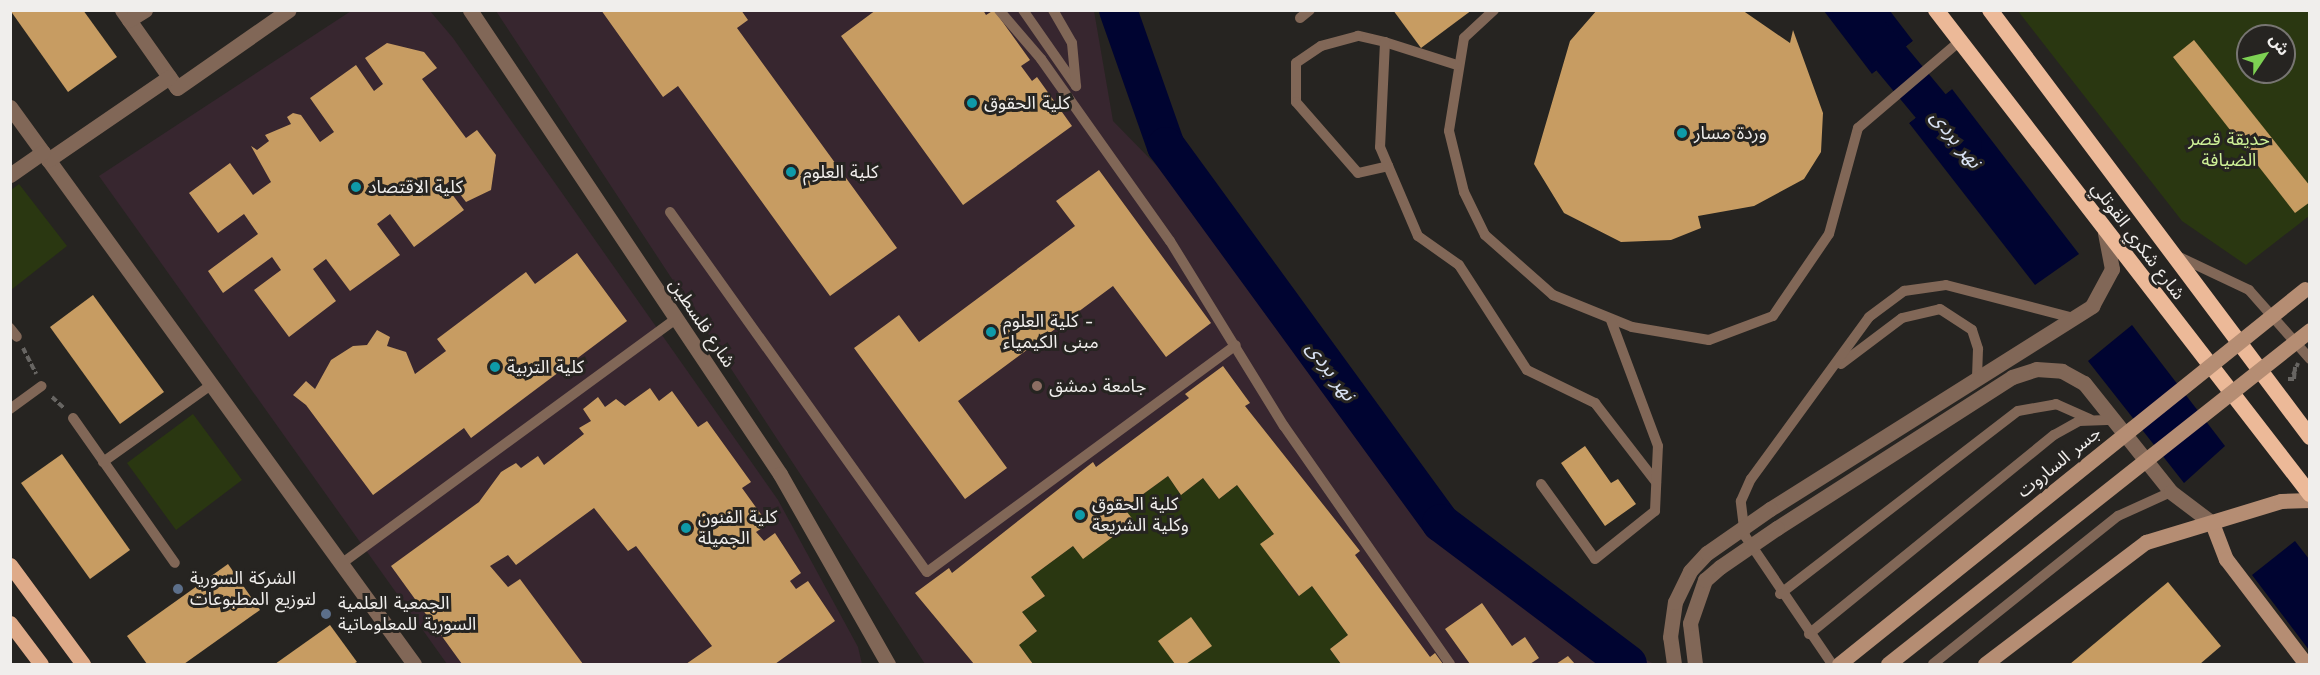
<!DOCTYPE html>
<html>
<head>
<meta charset="utf-8">
<style>
	body { margin:0 }
	#map { position:relative; width:2320px; height:675px; overflow:hidden; background:#262421; font-family:"Work Sans","Noto Sans Arabic",sans-serif }
	div>[style] { position:absolute }
	[style*='--x'] { left:calc(var(--x)*1px); top:calc(var(--y)*1px); width:calc(var(--w)*1px); rotate:calc(var(--a)*1deg) }
	.education>* { inset:0; background:#37262f }
	.green>* { inset:0; background:#2a3711 }
	.water>* { inset:0; background:#000431 }
	.pier>* { inset:0; background:#262421 }
	.river>* { height:38px; margin:-19px; padding:0 19px; transform-origin:19px; border-radius:19px; background:#000431 }
	.building>* { inset:0; background:#c79c62 }
	.path>* { height:4px; margin-top:-2px; transform-origin:0; background:repeating-linear-gradient(90deg,#676562 0 6px,transparent 0 9px) }
	.service>* { height:10px; margin:-5px; padding:0 5px; transform-origin:5px; border-radius:5px; background:#816757 }
	.minor>* { height:15px; margin:-7.5px; padding:0 7.5px; transform-origin:7.5px; border-radius:7.5px; background:#816757 }
	.tertiary>* { height:15px; margin:-7.5px; padding:0 7.5px; transform-origin:7.5px; border-radius:7.5px; background:#816757 }
	.secondary>* { height:15px; margin:-7.5px; padding:0 7.5px; transform-origin:7.5px; border-radius:7.5px; background:#b58d73 }
	.primary>* { height:15px; margin:-7.5px; padding:0 7.5px; transform-origin:7.5px; border-radius:7.5px; background:#deaa88 }
	.trunk>* { height:16px; margin:-8px; padding:0 8px; transform-origin:8px; border-radius:8px; background:#ecb998 }
	.path-bridge>* { height:4px; margin-top:-2px; transform-origin:0; background:repeating-linear-gradient(90deg,#676562 0 6px,transparent 0 9px) }
	.tertiary-bridge>* { height:15px; margin:-7.5px; padding:0 7.5px; transform-origin:7.5px; border-radius:7.5px; background:#816757 }
	.secondary-bridge>* { height:15px; margin:-7.5px; padding:0 7.5px; transform-origin:7.5px; border-radius:7.5px; background:#b58d73 }
	.dots>* { width:16px; height:16px; translate:-50% -50%; box-sizing:border-box; border:3px solid #262421; border-radius:50% }
	span { translate:-50% -50%; white-space:nowrap; text-align:center; line-height:1.15; -webkit-text-stroke:6px #262421; paint-order:stroke }
	.poi-label { font-size:18px; color:#f0eeec }
	.left { translate:0 -50%; text-align:left }
	.park-label { font-size:18px; color:#cef197 }
	.street-label { font-size:18px; color:#f0eeec }
	.water-label { font-size:20px; color:#dae3f4; font-style:italic }
	.frame { position:absolute; inset:0; border:12px solid #f0eeec; pointer-events:none }
	.north { position:absolute; left:2236px; top:24px; width:60px; height:60px; box-sizing:border-box; background:#262421; border:2px solid #777572; border-radius:50%; rotate:55deg; font-size:16px; font-weight:700; line-height:24px; text-align:center; color:#f0eeec }
	.north::after { content:''; display:block; margin:auto; width:21px; height:27px; background:#7dd153; clip-path:polygon(50% 0,100% 100%,50% 72%,0 100%) }
</style>
</head>
<body>
<div id="map">
	<div class="education">
		<i style="clip-path:polygon(351px 11px,430px 11px,453px 38px,778px 500px,858px 647px,862px 664px,447px 664px,99px 176px)"></i>
		<i style="clip-path:polygon(496px 11px,1094px 11px,1113px 121px,1203px 213px,1463px 559px,1654px 664px,925px 664px)"></i>
	</div>
	<div class="green">
		<i style="clip-path:polygon(evenodd,2018px 11px,2309px 11px,2309px 216px,2246px 265px,2182px 221px,2018px 11px,2248px 36px,2284px 36px,2284px 72px,2248px 72px,2248px 36px)"></i>
		<i style="clip-path:polygon(19px 184px,67px 246px,11px 290px,11px 190px)"></i>
		<i style="clip-path:polygon(193px 414px,242px 480px,176px 530px,127px 463px)"></i>
		<i style="clip-path:polygon(1168px 476px,1181px 495px,1203px 478px,1219px 499px,1237px 485px,1274px 534px,1261px 544px,1298px 596px,1312px 586px,1348px 635px,1330px 649px,1341px 664px,1033px 664px,1019px 645px,1037px 631px,1022px 612px,1045px 596px,1031px 577px,1073px 546px,1083px 558px,1124px 508px)"></i>
	</div>
	<div class="water">
		<i style="clip-path:polygon(1824px 11px,1890px 11px,1913px 41px,1872px 74px)"></i>
		<i style="clip-path:polygon(1952px 89px,2079px 254px,2035px 285px,1909px 123px)"></i>
		<i style="clip-path:polygon(2132px 325px,2225px 446px,2184px 483px,2088px 361px)"></i>
		<i style="clip-path:polygon(2295px 541px,2309px 559px,2309px 650px,2252px 575px)"></i>
	</div>
	<div class="pier">
		<i style="clip-path:polygon(1913px 41px,1915px 43px,1874px 77px,1872px 74px)"></i>
		<i style="clip-path:polygon(1950px 86px,1952px 89px,1909px 123px,1907px 121px)"></i>
	</div>
	<div class="river">
		<i style="--x:1118;--y:10;--w:144;--a:70.6"></i>
		<i style="--x:1166;--y:146;--w:467;--a:53.9"></i>
		<i style="--x:1441;--y:523;--w:234;--a:37"></i>
		<i style="--x:1851;--y:10;--w:175;--a:50.3"></i>
	</div>
	<div class="building">
		<i style="clip-path:polygon(10px 10px,83px 10px,117px 57px,68px 92px)"></i>
		<i style="clip-path:polygon(601px 10px,741px 10px,748px 20px,737px 28px,897px 248px,830px 296px,678px 86px,663px 97px)"></i>
		<i style="clip-path:polygon(876px 10px,983px 10px,986px 15px,994px 10px,1030px 60px,1021px 66px,1032px 81px,1037px 77px,1072px 126px,963px 205px,841px 36px)"></i>
		<i style="clip-path:polygon(1393px 10px,1472px 10px,1421px 48px)"></i>
		<i style="clip-path:polygon(1597px 10px,1742px 10px,1790px 43px,1793px 30px,1823px 113px,1821px 152px,1804px 179px,1754px 206px,1698px 216px,1701px 228px,1671px 240px,1621px 242px,1564px 213px,1534px 164px,1570px 41px)"></i>
		<i style="clip-path:polygon(2194px 40px,2310px 186px,2310px 202px,2295px 213px,2173px 57px)"></i>
		<i style="clip-path:polygon(387px 43px,424px 52px,437px 68px,422px 79px,466px 138px,477px 130px,496px 155px,491px 190px,466px 202px,450px 181px,445px 185px,464px 210px,414px 247px,390px 214px,377px 224px,400px 255px,350px 291px,326px 259px,313px 269px,336px 301px,289px 337px,254px 290px,281px 270px,272px 257px,223px 293px,208px 271px,258px 234px,244px 214px,218px 233px,189px 193px,230px 163px,253px 195px,271px 182px,251px 146px,257px 150px,269px 141px,265px 135px,291px 124px,287px 117px,293px 113px,301px 115px,320px 142px,334px 132px,310px 98px,356px 65px,374px 91px,383px 84px,365px 58px)"></i>
		<i style="clip-path:polygon(1099px 170px,1211px 323px,1166px 357px,1113px 286px,958px 401px,1007px 468px,965px 499px,854px 348px,899px 315px,919px 342px,1075px 226px,1056px 201px)"></i>
		<i style="clip-path:polygon(577px 253px,627px 321px,471px 438px,464px 428px,373px 495px,306px 405px,293px 395px,306px 381px,315px 389px,331px 360px,353px 346px,367px 345px,377px 330px,390px 337px,387px 346px,406px 352px,415px 374px,446px 351px,437px 339px,526px 272px,535px 284px)"></i>
		<i style="clip-path:polygon(93px 295px,164px 392px,120px 424px,50px 327px)"></i>
		<i style="clip-path:polygon(1223px 366px,1250px 403px,1245px 406px,1360px 551px,1355px 555px,1430px 657px,1435px 653px,1443px 664px,1341px 664px,1330px 649px,1348px 635px,1312px 586px,1299px 596px,1260px 544px,1274px 534px,1237px 485px,1219px 499px,1203px 478px,1181px 495px,1168px 476px,1124px 508px,1134px 521px,1083px 559px,1073px 546px,1031px 577px,1045px 596px,1022px 612px,1037px 631px,1019px 645px,1033px 664px,974px 664px,915px 593px,949px 568px,952px 573px,1093px 462px,1096px 467px,1189px 398px,1185px 394px)"></i>
		<i style="clip-path:polygon(650px 388px,659px 401px,672px 391px,698px 427px,707px 421px,751px 482px,742px 488px,768px 524px,756px 532px,764px 541px,775px 533px,801px 573px,790px 581px,796px 589px,808px 581px,835px 621px,775px 664px,686px 664px,712px 646px,636px 546px,628px 551px,594px 508px,516px 565px,508px 555px,490px 566px,508px 587px,520px 579px,583px 664px,462px 664px,391px 566px,479px 502px,501px 472px,516px 463px,521px 468px,538px 456px,544px 465px,584px 434px,579px 428px,591px 421px,583px 409px,598px 397px,605px 407px,616px 399px,625px 406px)"></i>
		<i style="clip-path:polygon(1585px 446px,1611px 483px,1618px 479px,1636px 504px,1605px 526px,1561px 463px)"></i>
		<i style="clip-path:polygon(62px 454px,130px 550px,90px 579px,21px 483px)"></i>
		<i style="clip-path:polygon(228px 564px,260px 610px,184px 664px,147px 664px,127px 636px)"></i>
		<i style="clip-path:polygon(2168px 582px,2221px 646px,2200px 664px,2070px 664px)"></i>
		<i style="clip-path:polygon(1482px 603px,1512px 646px,1525px 637px,1539px 658px,1530px 664px,1470px 664px,1445px 629px)"></i>
		<i style="clip-path:polygon(1191px 617px,1212px 646px,1186px 664px,1175px 664px,1158px 641px)"></i>
		<i style="clip-path:polygon(330px 625px,357px 662px,353px 664px,275px 664px)"></i>
		<i style="clip-path:polygon(1568px 656px,1575px 664px,1556px 664px)"></i>
	</div>
	<div class="path">
		<i style="--x:23;--y:348;--w:29;--a:63"></i>
		<i style="--x:2288;--y:379;--w:6;--a:0"></i>
		<i style="--x:2294;--y:379;--w:12;--a:-85"></i>
		<i style="--x:52;--y:397;--w:16;--a:43"></i>
	</div>
	<div class="service">
		<i style="--x:999;--y:10;--w:65;--a:49.4"></i>
		<i style="--x:1041;--y:59;--w:223;--a:54.7"></i>
		<i style="--x:1170;--y:241;--w:217;--a:58.4"></i>
		<i style="--x:1284;--y:426;--w:290;--a:55.1"></i>
		<i style="--x:1023;--y:10;--w:93;--a:55.1"></i>
		<i style="--x:1076;--y:86;--w:43;--a:-95.3"></i>
		<i style="--x:1072;--y:43;--w:38;--a:-120"></i>
		<i style="--x:1494;--y:10;--w:41;--a:137"></i>
		<i style="--x:1464;--y:38;--w:94;--a:99.2"></i>
		<i style="--x:1449;--y:131;--w:63;--a:76.2"></i>
		<i style="--x:1464;--y:192;--w:48;--a:64"></i>
		<i style="--x:1485;--y:235;--w:91;--a:41.4"></i>
		<i style="--x:1553;--y:295;--w:85;--a:22.1"></i>
		<i style="--x:1632;--y:327;--w:78;--a:9.6"></i>
		<i style="--x:1709;--y:340;--w:68;--a:-20.6"></i>
		<i style="--x:1773;--y:316;--w:99;--a:-55.7"></i>
		<i style="--x:1829;--y:234;--w:110;--a:-74.7"></i>
		<i style="--x:1858;--y:128;--w:134;--a:-40.5"></i>
		<i style="--x:1300;--y:18;--w:13;--a:-39"></i>
		<i style="--x:1385;--y:42;--w:28;--a:-167"></i>
		<i style="--x:1358;--y:36;--w:38;--a:165"></i>
		<i style="--x:1321;--y:46;--w:30;--a:146"></i>
		<i style="--x:1296;--y:63;--w:39;--a:90"></i>
		<i style="--x:1296;--y:102;--w:94;--a:48.9"></i>
		<i style="--x:1358;--y:173;--w:31;--a:-13"></i>
		<i style="--x:1457;--y:65;--w:76;--a:-162.3"></i>
		<i style="--x:1385;--y:42;--w:105;--a:92.7"></i>
		<i style="--x:1380;--y:147;--w:97;--a:66.9"></i>
		<i style="--x:1418;--y:236;--w:50;--a:35.3"></i>
		<i style="--x:1459;--y:265;--w:125;--a:57.1"></i>
		<i style="--x:1527;--y:370;--w:76;--a:25.9"></i>
		<i style="--x:1595;--y:403;--w:100;--a:52.3"></i>
		<i style="--x:670;--y:212;--w:442;--a:54.5"></i>
		<i style="--x:927;--y:572;--w:383;--a:-36.3"></i>
		<i style="--x:2175;--y:255;--w:82;--a:25.3"></i>
		<i style="--x:2249;--y:290;--w:92;--a:48.5"></i>
		<i style="--x:10;--y:328;--w:11;--a:52"></i>
		<i style="--x:1841;--y:364;--w:76;--a:-37"></i>
		<i style="--x:1902;--y:318;--w:39;--a:-13"></i>
		<i style="--x:1940;--y:309;--w:38;--a:33"></i>
		<i style="--x:1972;--y:330;--w:20;--a:72"></i>
		<i style="--x:1978;--y:349;--w:28;--a:92"></i>
		<i style="--x:10;--y:409;--w:39;--a:-36"></i>
		<i style="--x:73;--y:418;--w:177;--a:54.9"></i>
		<i style="--x:103;--y:462;--w:133;--a:-35.5"></i>
		<i style="--x:1541;--y:484;--w:92;--a:54.2"></i>
		<i style="--x:1595;--y:559;--w:77;--a:-38.7"></i>
		<i style="--x:1655;--y:511;--w:65;--a:-87.4"></i>
		<i style="--x:1658;--y:446;--w:134;--a:-110.5"></i>
		<i style="--x:341;--y:564;--w:415;--a:-36.2"></i>
		<i style="--x:1780;--y:594;--w:300;--a:-37.6"></i>
		<i style="--x:2018;--y:411;--w:39;--a:-10"></i>
		<i style="--x:2056;--y:404;--w:37;--a:24"></i>
		<i style="--x:1809;--y:634;--w:316;--a:-39.1"></i>
		<i style="--x:2054;--y:435;--w:29;--a:-29"></i>
		<i style="--x:2079;--y:421;--w:35;--a:-2"></i>
		<i style="--x:1832;--y:664;--w:155;--a:-124.2"></i>
		<i style="--x:1745;--y:536;--w:35;--a:-97"></i>
		<i style="--x:1741;--y:501;--w:24;--a:-66"></i>
		<i style="--x:1751;--y:479;--w:200;--a:-53.9"></i>
		<i style="--x:1869;--y:317;--w:44;--a:-36.6"></i>
		<i style="--x:1904;--y:291;--w:42;--a:-8.1"></i>
		<i style="--x:1946;--y:285;--w:132;--a:14.5"></i>
		<i style="--x:1933;--y:664;--w:237;--a:-38.7"></i>
		<i style="--x:2118;--y:516;--w:58;--a:-24.4"></i>
	</div>
	<div class="minor">
		<i style="--x:122;--y:10;--w:95;--a:54.8"></i>
		<i style="--x:177;--y:88;--w:136;--a:-34.9"></i>
		<i style="--x:129;--y:20;--w:19;--a:-32"></i>
		<i style="--x:10;--y:107;--w:688;--a:54.05"></i>
		<i style="--x:48;--y:160;--w:147;--a:-34.4"></i>
		<i style="--x:10;--y:175;--w:40;--a:-34.9"></i>
	</div>
	<div class="tertiary">
		<i style="--x:470;--y:10;--w:558;--a:56.25"></i>
		<i style="--x:780;--y:474;--w:219;--a:60.4"></i>
		<i style="--x:1770;--y:509;--w:381;--a:-32.2"></i>
		<i style="--x:2092;--y:306;--w:42;--a:-61.6"></i>
		<i style="--x:2112;--y:269;--w:37;--a:-101"></i>
		<i style="--x:1777;--y:528;--w:279;--a:-32.7"></i>
		<i style="--x:2012;--y:377;--w:25;--a:-18"></i>
		<i style="--x:2036;--y:369;--w:26;--a:4"></i>
		<i style="--x:2062;--y:371;--w:25;--a:29"></i>
		<i style="--x:2084;--y:383;--w:139;--a:51.4"></i>
		<i style="--x:2171;--y:492;--w:51;--a:37.1"></i>
		<i style="--x:1674;--y:664;--w:27;--a:-98"></i>
		<i style="--x:1670;--y:637;--w:35;--a:-82"></i>
		<i style="--x:1675;--y:602;--w:34;--a:-64"></i>
		<i style="--x:1690;--y:571;--w:25;--a:-47"></i>
		<i style="--x:1695;--y:664;--w:41;--a:-97"></i>
		<i style="--x:1690;--y:623;--w:46;--a:-70.8"></i>
		<i style="--x:1705;--y:580;--w:20;--a:-41"></i>
	</div>
	<div class="secondary">
		<i style="--x:2212;--y:523;--w:39;--a:69"></i>
		<i style="--x:2226;--y:559;--w:132;--a:52.7"></i>
		<i style="--x:1985;--y:664;--w:202;--a:-37.2"></i>
		<i style="--x:2146;--y:542;--w:141;--a:-16.9"></i>
		<i style="--x:2281;--y:501;--w:29;--a:-2"></i>
	</div>
	<div class="primary">
		<i style="--x:10;--y:565;--w:123;--a:53.6"></i>
		<i style="--x:10;--y:623;--w:51;--a:52.9"></i>
	</div>
	<div class="trunk">
		<i style="--x:1936;--y:10;--w:612;--a:52.31"></i>
		<i style="--x:1990;--y:10;--w:534;--a:53.15"></i>
	</div>
	<div class="path-bridge">
		<i style="--x:2293;--y:375;--w:13;--a:-67"></i>
	</div>
	<div class="tertiary-bridge">
		<i style="--x:1707;--y:553;--w:77;--a:-34.9"></i>
		<i style="--x:1720;--y:567;--w:69;--a:-34.4"></i>
	</div>
	<div class="secondary-bridge">
		<i style="--x:1839;--y:664;--w:598;--a:-38.82"></i>
		<i style="--x:1888;--y:664;--w:538;--a:-38.36"></i>
	</div>
	<div class="dots">
		<i style="left:972px;top:103px;background:#0f9aa8"></i>
		<i style="left:1682px;top:133px;background:#0f9aa8"></i>
		<i style="left:791px;top:172px;background:#0f9aa8"></i>
		<i style="left:356px;top:187px;background:#0f9aa8"></i>
		<i style="left:991px;top:332px;background:#0f9aa8"></i>
		<i style="left:495px;top:367px;background:#0f9aa8"></i>
		<i style="left:1037px;top:386px;background:#8d6e63"></i>
		<i style="left:1080px;top:515px;background:#0f9aa8"></i>
		<i style="left:686px;top:528px;background:#0f9aa8"></i>
		<i style="left:178px;top:589px;background:#5c6f8a"></i>
		<i style="left:326px;top:614px;background:#5c6f8a"></i>
	</div>
	<div class="poi-label">
		<span class="left" style="left:984px;top:103px">كلية الحقوق</span>
		<span class="left" style="left:1694px;top:133px">وردة مسار</span>
		<span class="left" style="left:803px;top:172px">كلية العلوم</span>
		<span class="left" style="left:368px;top:187px">كلية الاقتصاد</span>
		<span class="left" style="left:1003px;top:332px">كلية العلوم -<br>مبنى الكيمياء</span>
		<span class="left" style="left:507px;top:367px">كلية التربية</span>
		<span class="left" style="left:1049px;top:386px">جامعة دمشق</span>
		<span class="left" style="left:1092px;top:515px">كلية الحقوق<br>وكلية الشريعة</span>
		<span class="left" style="left:698px;top:528px">كلية الفنون<br>الجميلة</span>
		<span class="left" style="left:190px;top:589px">الشركة السورية<br>لتوزيع المطبوعات</span>
		<span class="left" style="left:338px;top:614px">الجمعية العلمية<br>السورية للمعلوماتية</span>
	</div>
	<div class="park-label">
		<span style="left:2229px;top:150px">حديقة قصر<br>الضيافة</span>
	</div>
	<div class="street-label">
		<span style="left:2138px;top:241px;rotate:53deg">شارع شكري القوتلي</span>
		<span style="left:702px;top:323px;rotate:56deg">شارع فلسطين</span>
		<span style="left:2059px;top:462px;rotate:-39deg">جسر الساروت</span>
	</div>
	<div class="water-label">
		<span style="left:1956px;top:139px;rotate:51deg">نهر بردى</span>
		<span style="left:1331px;top:371px;rotate:54deg">نهر بردى</span>
	</div>
	<div class="frame"></div>
	<div class="north">ش</div>
</div>
</body>
</html>
